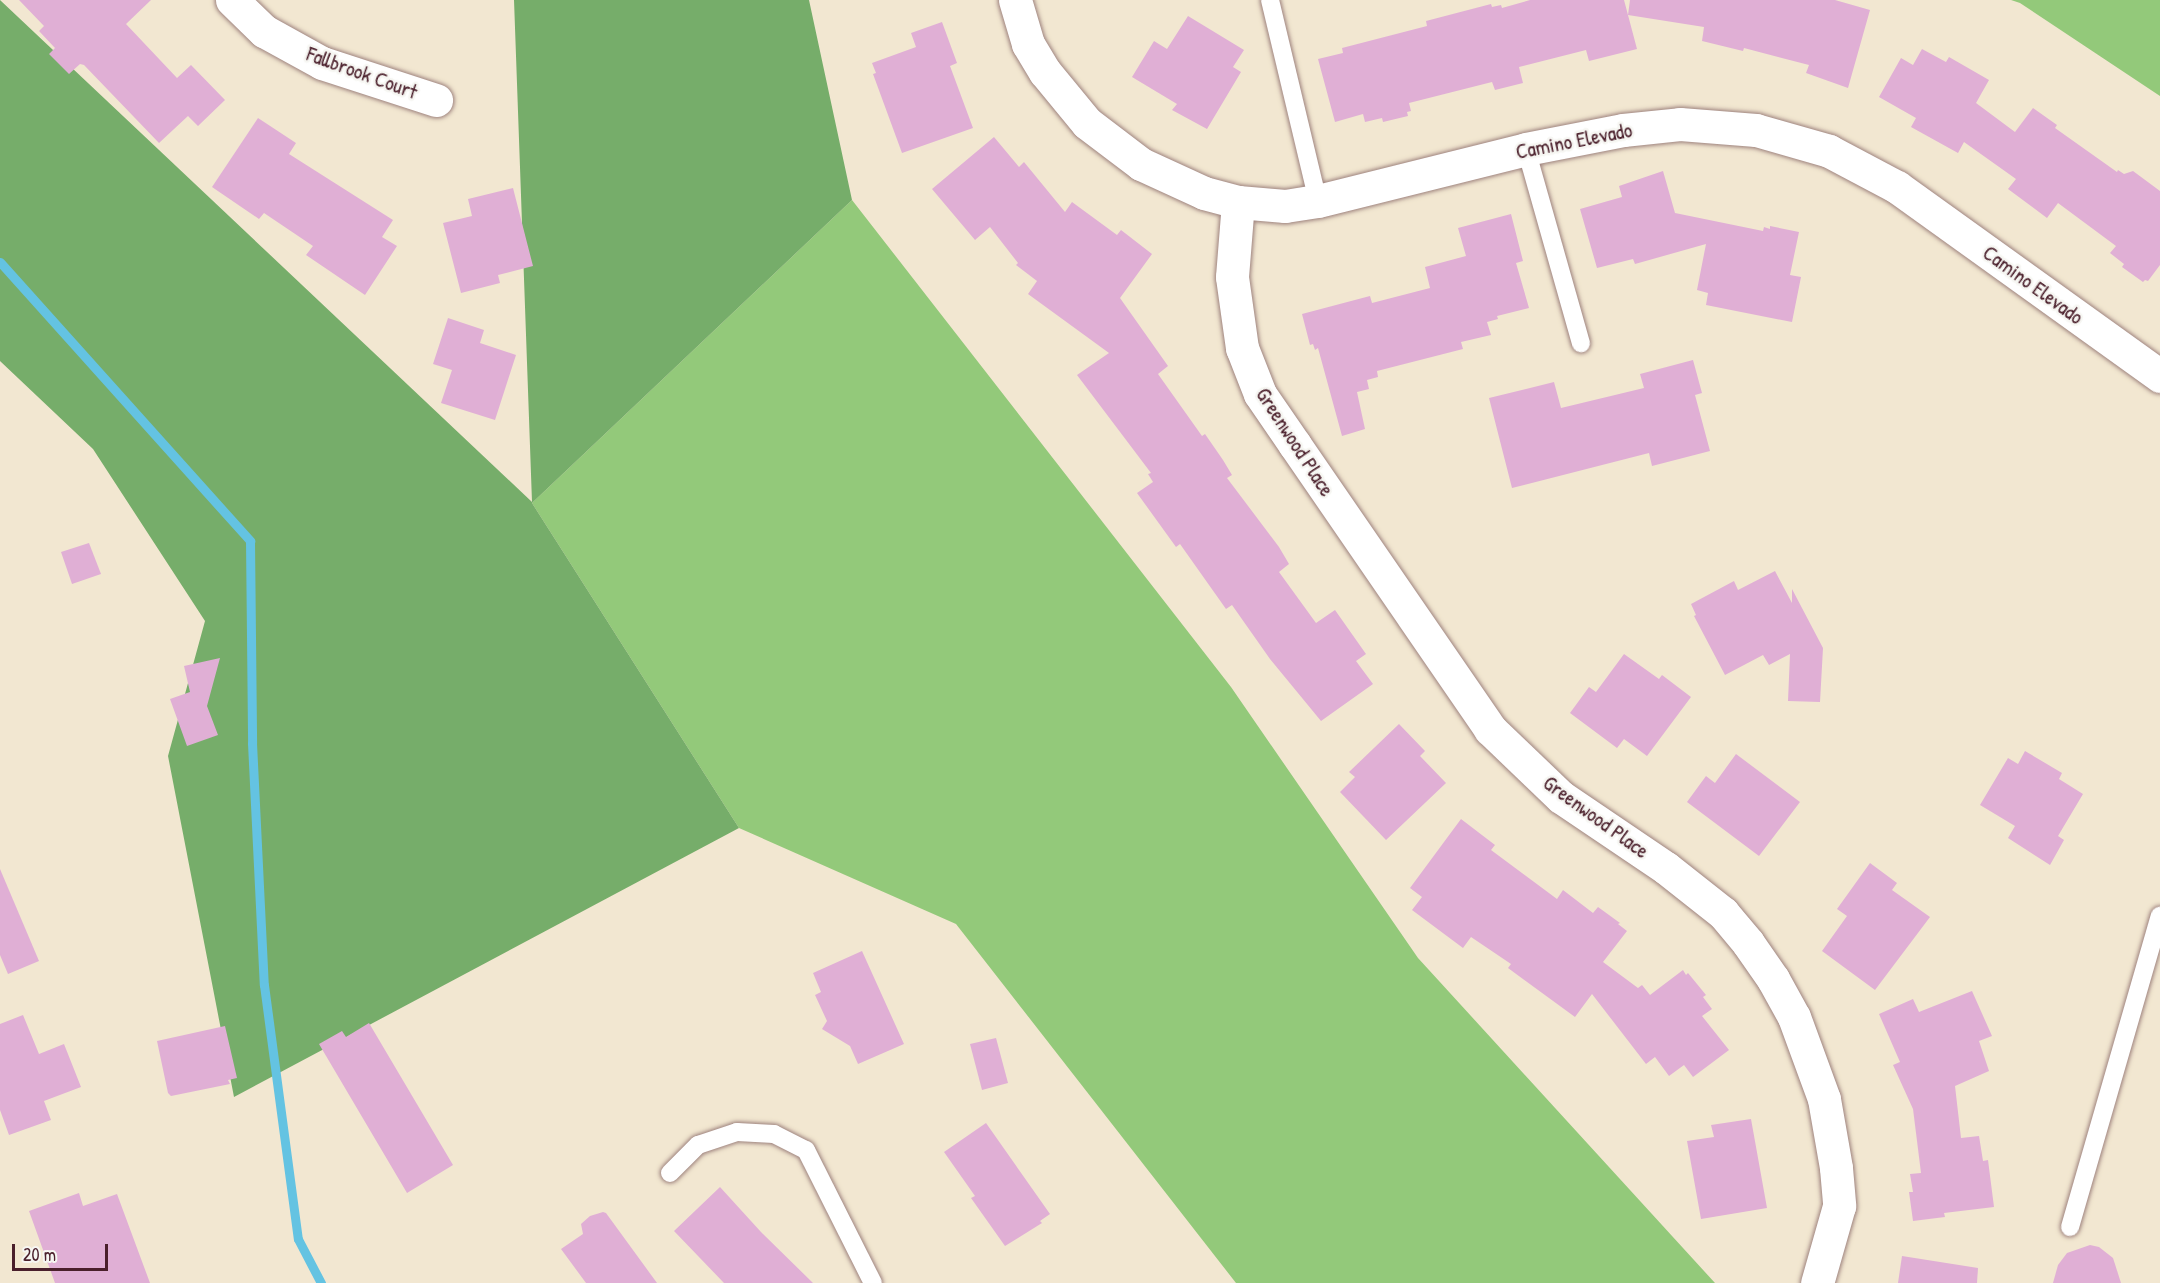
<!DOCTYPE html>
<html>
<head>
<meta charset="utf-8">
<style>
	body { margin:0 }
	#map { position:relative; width:2160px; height:1283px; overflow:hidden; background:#f2e7d1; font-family:"Patrick Hand",sans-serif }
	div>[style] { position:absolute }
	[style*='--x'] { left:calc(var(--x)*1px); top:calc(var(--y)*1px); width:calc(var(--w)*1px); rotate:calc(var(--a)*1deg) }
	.green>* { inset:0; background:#93c97a }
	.forest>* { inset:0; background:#76ad6a }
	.stream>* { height:9px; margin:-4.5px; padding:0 4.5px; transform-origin:4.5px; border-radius:4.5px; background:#64c3e2 }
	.building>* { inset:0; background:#e0afd5 }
	.roads { filter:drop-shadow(0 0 2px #9e837e) drop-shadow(0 0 2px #9e837e) }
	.lane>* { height:18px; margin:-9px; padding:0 9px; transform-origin:9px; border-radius:9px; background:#fff }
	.street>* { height:33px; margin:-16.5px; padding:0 16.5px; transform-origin:16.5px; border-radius:16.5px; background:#fff }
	span { translate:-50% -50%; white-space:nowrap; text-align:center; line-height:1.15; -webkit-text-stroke:5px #f6f6f2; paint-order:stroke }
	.street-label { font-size:21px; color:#4a1f2b }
	.scale { position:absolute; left:12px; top:1244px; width:96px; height:27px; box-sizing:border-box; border:3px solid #4a1f2b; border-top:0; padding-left:8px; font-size:18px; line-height:21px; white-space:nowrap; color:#4a1f2b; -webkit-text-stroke:4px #f6f6f2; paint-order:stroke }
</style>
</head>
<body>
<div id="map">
	<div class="green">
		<i style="clip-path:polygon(2011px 0,2160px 0,2160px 96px,2020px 3px)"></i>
		<i style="clip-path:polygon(852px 200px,1231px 687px,1418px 958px,1715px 1283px,1236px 1283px,956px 924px,739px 828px,532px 503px)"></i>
	</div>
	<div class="forest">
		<i style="clip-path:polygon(0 0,532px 502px,514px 0,809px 0,852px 200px,532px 503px,739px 828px,234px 1097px,168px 756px,205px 621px,93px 449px,0 361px)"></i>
	</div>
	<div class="stream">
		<i style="--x:0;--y:262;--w:375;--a:48.1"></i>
		<i style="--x:250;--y:541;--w:202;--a:89.4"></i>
		<i style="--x:252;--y:743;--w:242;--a:87.2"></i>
		<i style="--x:264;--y:985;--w:256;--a:82.4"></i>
		<i style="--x:298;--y:1239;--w:50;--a:62.4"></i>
	</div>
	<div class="building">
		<i style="clip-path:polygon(19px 0,151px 0,126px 24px,177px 78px,191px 65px,225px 100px,198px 126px,188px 116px,159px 143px,84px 65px,80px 64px,69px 74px,49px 54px,55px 48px,39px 31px,44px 26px)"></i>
		<i style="clip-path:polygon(1530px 0,1624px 0,1637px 49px,1589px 61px,1586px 50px,1519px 67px,1523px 83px,1495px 90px,1492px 82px,1409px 103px,1411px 111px,1407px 112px,1408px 116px,1383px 122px,1382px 118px,1365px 122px,1363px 114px,1335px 122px,1318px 59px,1343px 53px,1342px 48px,1427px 26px,1426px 21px,1491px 4px,1492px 7px,1501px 5px,1502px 8px)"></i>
		<i style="clip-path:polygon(1630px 0,1835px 0,1870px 10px,1848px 88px,1806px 73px,1809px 65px,1744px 48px,1743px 51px,1702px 41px,1704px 27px,1628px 15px)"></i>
		<i style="clip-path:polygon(1188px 16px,1244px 50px,1233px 67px,1241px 72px,1207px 129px,1172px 110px,1177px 104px,1132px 77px,1154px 41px,1167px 49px)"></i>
		<i style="clip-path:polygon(942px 22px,957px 63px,950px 66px,973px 128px,902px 153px,873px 74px,876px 73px,872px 63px,916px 47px,911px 33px)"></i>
		<i style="clip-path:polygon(1922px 49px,1946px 62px,1949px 57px,1989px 80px,1976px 103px,2015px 132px,2033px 108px,2057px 125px,2055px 128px,2117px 172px,2118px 170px,2124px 174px,2133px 171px,2160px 191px,2160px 265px,2148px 281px,2145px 280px,2143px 282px,2122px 267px,2124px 264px,2110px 253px,2116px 246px,2058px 203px,2047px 218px,2008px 189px,2016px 179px,1964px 142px,1958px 153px,1911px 127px,1916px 118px,1879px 97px,1901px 58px,1913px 65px)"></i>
		<i style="clip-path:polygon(258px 118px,296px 143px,289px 154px,393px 220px,382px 237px,397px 246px,365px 295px,306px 255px,313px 246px,264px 213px,259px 219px,212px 187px)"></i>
		<i style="clip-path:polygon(994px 137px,1019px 167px,1024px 162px,1065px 212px,1072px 202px,1117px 235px,1121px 230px,1152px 254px,1120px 298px,1168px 366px,1158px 374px,1202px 436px,1205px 434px,1223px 460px,1232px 475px,1227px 478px,1279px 547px,1289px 564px,1279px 572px,1316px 623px,1335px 610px,1366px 654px,1356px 661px,1373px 684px,1321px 721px,1270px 659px,1232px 605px,1226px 609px,1180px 544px,1176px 547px,1137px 493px,1153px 482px,1148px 474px,1151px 473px,1077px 375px,1109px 353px,1028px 294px,1037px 281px,1016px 265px,1018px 263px,990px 227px,975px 240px,932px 189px)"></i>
		<i style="clip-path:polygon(1663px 171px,1675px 213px,1763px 231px,1764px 227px,1770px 229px,1770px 226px,1799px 232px,1790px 275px,1801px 277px,1792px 322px,1706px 305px,1708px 293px,1697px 290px,1706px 244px,1635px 264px,1633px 259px,1597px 268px,1580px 209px,1622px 197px,1619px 186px)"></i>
		<i style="clip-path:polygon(513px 188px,533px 266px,498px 275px,500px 283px,461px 293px,443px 223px,472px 216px,468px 199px)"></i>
		<i style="clip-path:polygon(1511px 214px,1523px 261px,1516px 263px,1529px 308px,1497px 316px,1498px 319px,1487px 322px,1491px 335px,1461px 342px,1463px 349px,1377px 371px,1378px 377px,1367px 380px,1369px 389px,1357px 392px,1365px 429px,1342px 436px,1318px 348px,1315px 350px,1313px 344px,1310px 345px,1302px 314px,1370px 296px,1372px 303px,1430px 288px,1425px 267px,1466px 256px,1458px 228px)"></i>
		<i style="clip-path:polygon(448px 318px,484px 330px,480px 343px,516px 355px,495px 420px,441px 403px,452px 370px,433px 364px)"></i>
		<i style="clip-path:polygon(1693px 360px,1702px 393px,1695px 395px,1710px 451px,1652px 466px,1649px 453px,1512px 488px,1489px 398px,1554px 382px,1561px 408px,1644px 388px,1640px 374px)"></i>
		<i style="clip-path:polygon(89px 543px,101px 574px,72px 584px,61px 552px)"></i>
		<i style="clip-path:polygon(1775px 571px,1792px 603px,1792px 589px,1823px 648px,1820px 702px,1788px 701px,1790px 654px,1769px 665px,1763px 655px,1725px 675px,1694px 616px,1696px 615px,1691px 604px,1734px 581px,1738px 590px)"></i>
		<i style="clip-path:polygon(1624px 654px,1659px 679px,1662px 675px,1691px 697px,1647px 756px,1624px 739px,1617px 748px,1570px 713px,1589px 687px,1596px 692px)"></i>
		<i style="clip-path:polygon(220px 658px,207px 706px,218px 735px,187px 746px,170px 699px,190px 692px,184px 666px)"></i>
		<i style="clip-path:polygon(1399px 724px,1425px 751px,1420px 756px,1446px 783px,1386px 840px,1340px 792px,1355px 777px,1349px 772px)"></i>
		<i style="clip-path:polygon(2025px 751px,2062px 773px,2059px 779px,2083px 794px,2058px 836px,2064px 840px,2050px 865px,2008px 838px,2015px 826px,1980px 805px,2008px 758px,2018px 764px)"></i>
		<i style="clip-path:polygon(1736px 754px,1800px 802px,1759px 856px,1687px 802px,1706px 776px,1715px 783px)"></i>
		<i style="clip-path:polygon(1461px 819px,1495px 845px,1491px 850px,1557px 899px,1563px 890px,1593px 913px,1598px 907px,1620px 923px,1618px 924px,1627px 931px,1603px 962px,1638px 988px,1642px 985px,1650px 995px,1683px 970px,1686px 975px,1688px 973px,1706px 995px,1703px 997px,1712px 1009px,1702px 1016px,1729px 1050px,1693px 1077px,1684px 1065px,1669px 1076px,1655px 1057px,1646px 1064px,1592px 994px,1575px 1017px,1508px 968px,1511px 964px,1471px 937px,1463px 948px,1412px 910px,1422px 897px,1410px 888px)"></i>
		<i style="clip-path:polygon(1870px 863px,1897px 883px,1892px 890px,1930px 917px,1875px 990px,1822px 951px,1847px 916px,1837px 909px)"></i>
		<i style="clip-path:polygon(0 869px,39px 961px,8px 974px,0 955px)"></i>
		<i style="clip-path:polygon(862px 951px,904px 1044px,858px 1064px,850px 1046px,822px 1029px,827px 1021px,815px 995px,821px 992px,813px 973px)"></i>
		<i style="clip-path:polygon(1972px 991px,1992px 1036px,1979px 1041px,1989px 1071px,1955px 1086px,1961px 1138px,1979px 1136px,1983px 1161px,1988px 1160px,1994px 1207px,1944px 1213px,1945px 1217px,1913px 1221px,1909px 1192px,1913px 1192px,1910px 1174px,1921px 1173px,1913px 1109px,1893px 1065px,1900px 1062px,1879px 1014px,1913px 999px,1919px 1012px)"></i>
		<i style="clip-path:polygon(23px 1015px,39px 1054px,64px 1044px,81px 1087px,44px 1101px,51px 1120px,9px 1135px,0 1110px,0 1024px)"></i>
		<i style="clip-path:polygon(369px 1023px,453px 1165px,407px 1193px,319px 1044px,342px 1031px,346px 1037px)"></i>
		<i style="clip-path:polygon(225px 1026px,237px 1078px,228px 1080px,230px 1084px,171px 1096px,168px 1093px,157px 1041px)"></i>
		<i style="clip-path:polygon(996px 1038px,1008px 1083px,982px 1090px,970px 1044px)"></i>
		<i style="clip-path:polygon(1751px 1119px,1767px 1208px,1701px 1219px,1687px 1141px,1714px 1137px,1711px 1125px)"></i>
		<i style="clip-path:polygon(986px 1123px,1050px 1214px,1040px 1221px,1042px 1223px,1005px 1246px,971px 1198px,975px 1196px,944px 1152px)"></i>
		<i style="clip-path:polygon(720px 1187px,761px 1232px,813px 1283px,724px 1283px,674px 1231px)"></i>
		<i style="clip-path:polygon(79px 1193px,83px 1206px,117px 1194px,150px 1283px,55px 1283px,29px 1211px)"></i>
		<i style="clip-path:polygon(603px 1212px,606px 1213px,657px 1283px,586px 1283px,561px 1249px,583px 1234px,581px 1224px,590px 1216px)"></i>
		<i style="clip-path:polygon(2090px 1245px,2099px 1247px,2113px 1258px,2121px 1283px,2053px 1283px,2058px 1265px,2067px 1253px)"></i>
		<i style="clip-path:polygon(1902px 1256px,1978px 1268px,1977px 1283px,1898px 1283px)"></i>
	</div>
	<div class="roads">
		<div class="lane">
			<i style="--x:1270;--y:0;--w:207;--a:76.6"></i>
			<i style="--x:1526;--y:149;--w:202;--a:74.2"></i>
			<i style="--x:670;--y:1173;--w:40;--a:-45"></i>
			<i style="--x:698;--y:1145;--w:41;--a:-18.4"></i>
			<i style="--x:737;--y:1132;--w:37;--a:3"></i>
			<i style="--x:774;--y:1134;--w:36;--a:27"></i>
			<i style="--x:806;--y:1150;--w:149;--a:63.3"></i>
			<i style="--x:2070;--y:1227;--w:324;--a:-73.9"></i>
		</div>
		<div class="street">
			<i style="--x:232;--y:0;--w:45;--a:44.1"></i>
			<i style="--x:264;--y:31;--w:66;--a:28.9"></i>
			<i style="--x:322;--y:63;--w:120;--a:18"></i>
			<i style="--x:1015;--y:0;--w:46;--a:73.5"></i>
			<i style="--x:1028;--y:44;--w:33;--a:59"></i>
			<i style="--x:1045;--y:72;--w:66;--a:50.5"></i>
			<i style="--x:1087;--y:123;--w:68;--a:37.2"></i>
			<i style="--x:1141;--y:164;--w:69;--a:24.7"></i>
			<i style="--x:1204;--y:193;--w:35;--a:15"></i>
			<i style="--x:1238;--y:202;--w:47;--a:4.9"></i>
			<i style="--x:1285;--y:206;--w:33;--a:-9"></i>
			<i style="--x:1318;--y:201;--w:214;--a:-14"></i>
			<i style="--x:1526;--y:149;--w:99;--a:-11.1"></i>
			<i style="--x:1623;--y:130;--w:57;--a:-6"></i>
			<i style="--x:1680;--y:124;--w:76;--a:4.5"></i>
			<i style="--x:1756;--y:130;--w:76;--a:16"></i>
			<i style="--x:1829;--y:151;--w:77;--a:27.9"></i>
			<i style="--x:1897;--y:187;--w:324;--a:35.7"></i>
			<i style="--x:1238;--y:202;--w:75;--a:94.6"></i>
			<i style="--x:1232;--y:277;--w:72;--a:82"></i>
			<i style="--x:1242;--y:348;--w:49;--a:68.6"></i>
			<i style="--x:1260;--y:394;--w:62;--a:55.5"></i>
			<i style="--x:1295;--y:445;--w:345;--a:55.5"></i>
			<i style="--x:1490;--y:729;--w:98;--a:43.8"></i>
			<i style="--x:1561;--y:797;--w:127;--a:34.1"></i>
			<i style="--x:1666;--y:868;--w:73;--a:38.3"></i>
			<i style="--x:1723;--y:913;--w:39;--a:50"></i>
			<i style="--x:1748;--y:943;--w:44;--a:55.2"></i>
			<i style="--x:1773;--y:979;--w:43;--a:61.1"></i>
			<i style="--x:1794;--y:1017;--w:87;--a:69.9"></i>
			<i style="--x:1824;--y:1099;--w:70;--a:80.1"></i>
			<i style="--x:1836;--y:1168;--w:38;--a:85"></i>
			<i style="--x:1839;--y:1206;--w:80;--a:105.9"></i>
		</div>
	</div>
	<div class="street-label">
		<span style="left:362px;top:73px;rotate:20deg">Fallbrook Court</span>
		<span style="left:1574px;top:141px;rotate:-11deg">Camino Elevado</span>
		<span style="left:2033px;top:285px;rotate:36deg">Camino Elevado</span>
		<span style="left:1295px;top:442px;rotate:57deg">Greenwood Place</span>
		<span style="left:1596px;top:817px;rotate:36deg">Greenwood Place</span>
	</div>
	<div class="scale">20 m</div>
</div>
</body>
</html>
